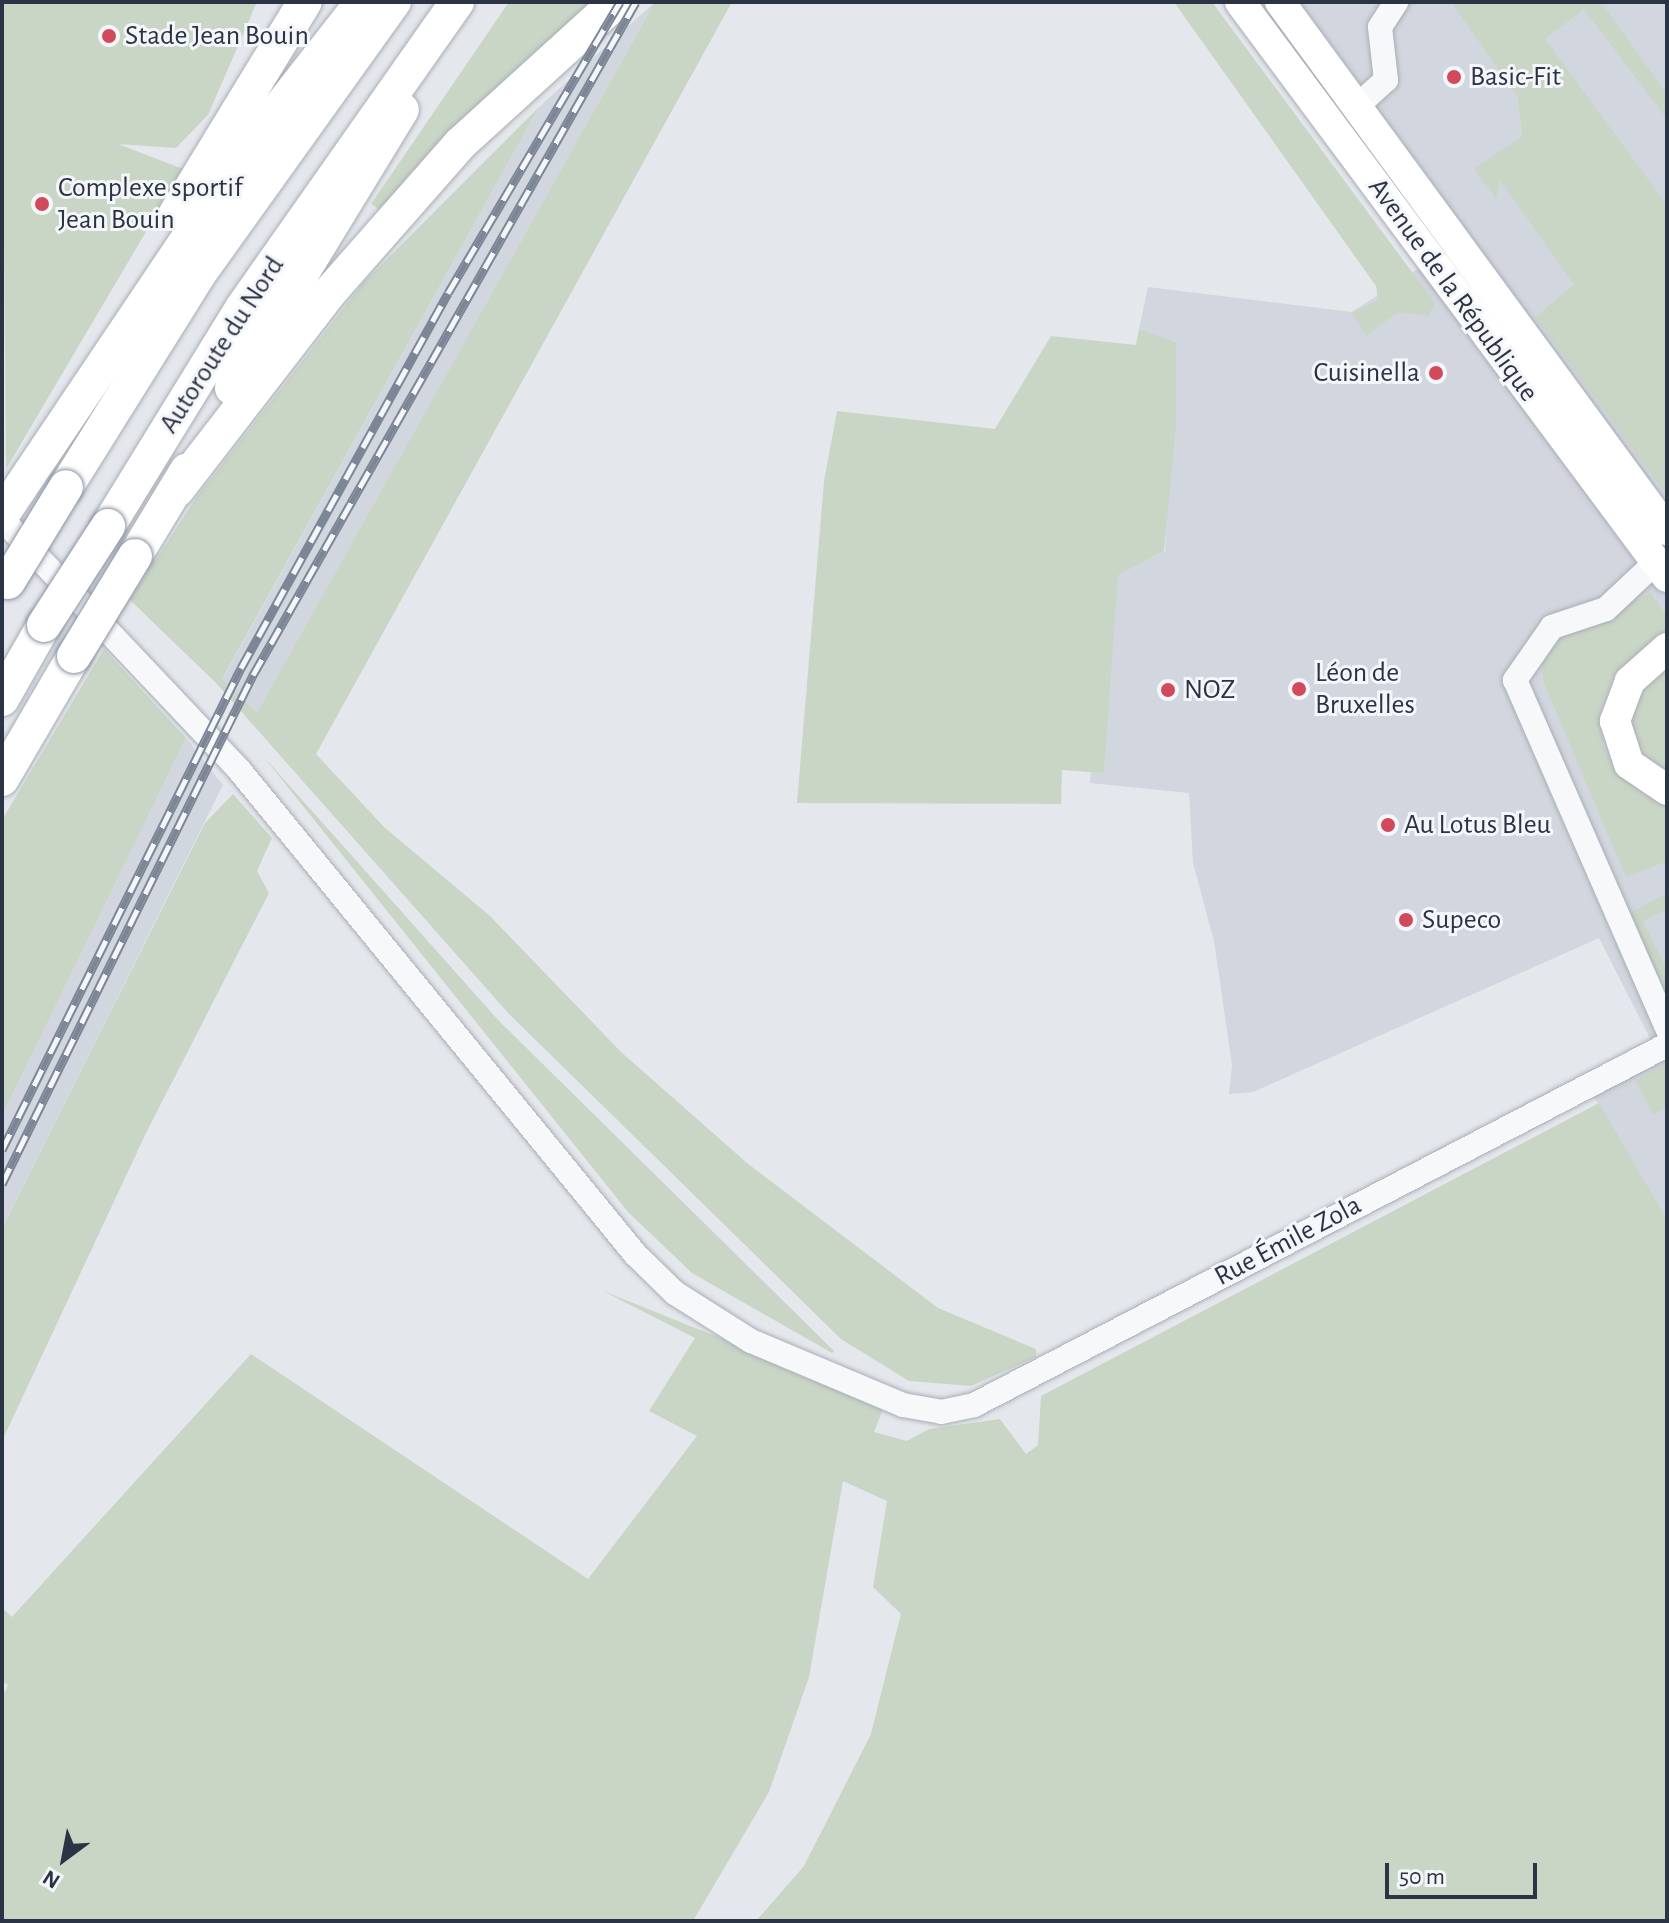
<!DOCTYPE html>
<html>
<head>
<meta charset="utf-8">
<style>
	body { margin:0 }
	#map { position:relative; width:1669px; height:1923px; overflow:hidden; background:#e4e7ec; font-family:"Alegreya Sans",sans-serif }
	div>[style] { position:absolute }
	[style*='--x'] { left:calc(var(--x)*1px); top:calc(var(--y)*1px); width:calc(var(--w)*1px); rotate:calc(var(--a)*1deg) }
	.built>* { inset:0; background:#d2d6de }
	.green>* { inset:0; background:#c9d6c5 }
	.roads { filter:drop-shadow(0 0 2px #a9aeb7) drop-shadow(0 0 2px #a9aeb7) }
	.minor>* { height:24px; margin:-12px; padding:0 12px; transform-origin:12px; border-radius:12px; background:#f7f8fa }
	.major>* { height:30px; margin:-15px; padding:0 15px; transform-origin:15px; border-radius:15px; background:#fff }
	.highway>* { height:34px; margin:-17px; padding:0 17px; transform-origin:17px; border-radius:17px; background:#fff }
	.rail>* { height:9px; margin-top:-4.5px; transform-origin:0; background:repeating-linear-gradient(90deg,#f4f6f9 0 18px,#7d8696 0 36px); box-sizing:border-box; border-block:2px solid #7d8696 }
	.bridges { filter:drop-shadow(0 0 2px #8b94a3) drop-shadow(0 0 2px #8b94a3) }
	.highway-bridge>* { height:34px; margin:-17px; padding:0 17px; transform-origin:17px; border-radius:17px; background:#fff }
	.dots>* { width:22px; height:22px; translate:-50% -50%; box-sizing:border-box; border:4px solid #f4f6f9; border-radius:50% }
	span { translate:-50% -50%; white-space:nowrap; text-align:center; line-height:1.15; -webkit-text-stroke:6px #f4f6f9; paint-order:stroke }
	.poi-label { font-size:28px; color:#2b3445 }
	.left { translate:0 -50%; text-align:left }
	.right { translate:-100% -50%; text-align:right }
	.street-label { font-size:28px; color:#2b3445 }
	.frame { position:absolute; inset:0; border:4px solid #2b3445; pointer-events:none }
	.north { position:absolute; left:24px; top:1819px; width:80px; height:80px; -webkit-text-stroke:6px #f4f6f9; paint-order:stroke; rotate:212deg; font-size:22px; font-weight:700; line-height:32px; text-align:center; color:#2b3445 }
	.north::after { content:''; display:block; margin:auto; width:28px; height:36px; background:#2b3445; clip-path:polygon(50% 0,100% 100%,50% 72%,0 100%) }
	.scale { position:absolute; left:1385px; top:1863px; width:152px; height:36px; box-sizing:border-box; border:4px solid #2b3445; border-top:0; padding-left:10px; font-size:24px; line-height:28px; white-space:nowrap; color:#2b3445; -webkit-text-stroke:6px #f4f6f9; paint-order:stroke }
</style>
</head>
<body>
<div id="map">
	<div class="built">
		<i style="clip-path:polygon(655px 2px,257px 714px,222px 680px,539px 107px)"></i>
		<i style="clip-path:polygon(1296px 2px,1667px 2px,1667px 1220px,1587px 1085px,1656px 1050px,1599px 938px,1253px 1092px,1229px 1094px,1232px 1065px,1214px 941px,1193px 863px,1189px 793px,1090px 783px,1091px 772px,1104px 773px,1116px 575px,1165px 551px,1176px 342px,1139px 329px,1148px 287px,1352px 312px,1470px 235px)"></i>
		<i style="clip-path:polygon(186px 738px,223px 785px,2px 1229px,2px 1116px)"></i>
	</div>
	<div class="green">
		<i style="clip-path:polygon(2px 2px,257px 2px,208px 115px,176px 148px,118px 144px,183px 169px,6px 469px)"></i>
		<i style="clip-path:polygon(509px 2px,595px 2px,383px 212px,371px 204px)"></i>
		<i style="clip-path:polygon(655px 2px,732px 2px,316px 754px,384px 827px,490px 916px,621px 1052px,747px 1163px,938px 1308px,1036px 1349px,1036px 1357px,971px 1386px,909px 1381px,841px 1339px,509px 1014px,216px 683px,130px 600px,196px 498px,363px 283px,539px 107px,222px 679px,257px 713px)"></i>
		<i style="clip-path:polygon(1174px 2px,1212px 2px,1435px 303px,1428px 316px,1398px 312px,1366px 336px,1352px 312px,1378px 300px,1376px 286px)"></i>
		<i style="clip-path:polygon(1451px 2px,1601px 2px,1667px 94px,1667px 119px,1584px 9px,1545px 39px,1667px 205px,1667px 495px,1535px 317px,1574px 285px,1500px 180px,1496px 198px,1474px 169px,1522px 136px,1518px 97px)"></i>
		<i style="clip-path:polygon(1139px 329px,1176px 342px,1176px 426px,1164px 551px,1118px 575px,1104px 773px,1062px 770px,1061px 804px,797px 803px,824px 481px,837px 411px,995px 429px,1051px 336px,1136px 345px)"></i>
		<i style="clip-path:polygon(1651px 593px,1667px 616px,1667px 630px,1615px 673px,1600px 708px,1602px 743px,1613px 767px,1639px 792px,1667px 805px,1667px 861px,1626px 877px,1544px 683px,1541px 660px,1555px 637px)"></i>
		<i style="clip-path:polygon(104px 649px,186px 738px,2px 1116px,2px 820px)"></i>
		<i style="clip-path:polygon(1667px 665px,1667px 775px,1637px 749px,1629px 722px,1637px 694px)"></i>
		<i style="clip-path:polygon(263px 756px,499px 1021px,834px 1351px,832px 1353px,692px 1273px,628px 1212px)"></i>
		<i style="clip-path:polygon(233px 794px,272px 838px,257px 871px,269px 893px,146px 1133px,2px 1441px,2px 1229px,205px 823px)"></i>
		<i style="clip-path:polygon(1667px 893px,1667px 909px,1643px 921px,1667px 970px,1667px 1004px,1628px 914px)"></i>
		<i style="clip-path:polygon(1667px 1062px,1667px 1107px,1653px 1115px,1636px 1081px)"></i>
		<i style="clip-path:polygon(1599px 1103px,1667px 1220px,1667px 1921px,756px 1921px,804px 1866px,871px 1734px,901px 1614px,873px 1587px,887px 1501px,843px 1481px,809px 1677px,769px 1792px,693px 1921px,2px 1921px,2px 1698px,8px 1685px,2px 1681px,2px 1608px,12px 1617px,251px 1354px,588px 1579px,697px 1436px,649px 1411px,695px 1338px,603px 1291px,885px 1404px,874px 1432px,907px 1441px,929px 1429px,1000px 1419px,1026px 1454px,1038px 1445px,1041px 1396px)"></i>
	</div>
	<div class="roads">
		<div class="minor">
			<i style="--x:1357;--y:106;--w:39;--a:-42"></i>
			<i style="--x:1386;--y:80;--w:53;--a:-96.5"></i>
			<i style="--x:1380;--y:27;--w:30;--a:-57"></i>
			<i style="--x:2;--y:519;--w:347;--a:46.6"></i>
			<i style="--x:240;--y:771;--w:624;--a:50.72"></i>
			<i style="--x:635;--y:1254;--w:56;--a:44.3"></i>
			<i style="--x:675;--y:1293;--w:90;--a:32.3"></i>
			<i style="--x:751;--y:1341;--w:165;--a:22.8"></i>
			<i style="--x:903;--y:1405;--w:39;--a:10"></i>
			<i style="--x:941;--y:1412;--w:34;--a:-12"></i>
			<i style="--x:974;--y:1405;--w:781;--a:-27.45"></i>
			<i style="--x:1656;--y:562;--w:69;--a:136.8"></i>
			<i style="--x:1606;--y:609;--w:57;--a:161.6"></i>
			<i style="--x:1552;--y:627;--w:65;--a:124.9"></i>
			<i style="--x:1515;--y:680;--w:380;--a:66.4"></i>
		</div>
		<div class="major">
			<i style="--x:1240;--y:2;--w:716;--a:53.4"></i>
			<i style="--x:1280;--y:2;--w:655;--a:53.76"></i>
			<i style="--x:1667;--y:648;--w:50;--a:138.3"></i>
			<i style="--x:1630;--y:681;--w:43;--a:110.6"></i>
			<i style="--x:1615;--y:721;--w:45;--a:72"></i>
			<i style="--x:1629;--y:764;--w:46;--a:34.4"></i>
		</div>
		<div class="highway">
			<i style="--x:176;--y:213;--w:247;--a:-58.6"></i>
			<i style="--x:232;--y:388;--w:326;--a:-58.6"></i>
			<i style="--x:66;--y:487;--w:251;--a:-58"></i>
			<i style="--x:199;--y:274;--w:335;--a:-54.4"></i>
			<i style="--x:177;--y:490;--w:250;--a:-52.3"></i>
			<i style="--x:330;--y:292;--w:197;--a:-48.7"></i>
			<i style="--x:460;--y:144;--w:211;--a:-42.3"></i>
			<i style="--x:2;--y:515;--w:448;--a:-56.1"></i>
			<i style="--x:252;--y:143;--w:179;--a:-52"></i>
			<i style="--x:108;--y:526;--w:256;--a:-58.4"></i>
			<i style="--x:242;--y:308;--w:374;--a:-54.9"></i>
			<i style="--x:135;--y:556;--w:100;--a:-58.8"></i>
			<i style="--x:2;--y:699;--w:85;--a:-60.4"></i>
			<i style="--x:2;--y:779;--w:143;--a:-59.7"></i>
		</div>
	</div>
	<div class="rail">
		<i style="--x:2;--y:1150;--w:538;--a:-63.63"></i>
		<i style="--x:241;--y:668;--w:428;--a:-61.1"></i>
		<i style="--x:448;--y:293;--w:338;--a:-59.4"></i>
		<i style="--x:2;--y:1184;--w:568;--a:-63.75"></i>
		<i style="--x:253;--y:675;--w:774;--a:-60.36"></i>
	</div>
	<div class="bridges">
		<div class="highway-bridge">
			<i style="--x:8;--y:582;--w:111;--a:-58.6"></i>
			<i style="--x:44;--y:625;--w:118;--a:-57.1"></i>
			<i style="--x:74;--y:656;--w:117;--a:-58.6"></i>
		</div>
	</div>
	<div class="dots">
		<i style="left:109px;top:36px;background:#d1495b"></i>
		<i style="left:1454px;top:77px;background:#d1495b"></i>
		<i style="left:42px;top:204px;background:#d1495b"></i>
		<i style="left:1436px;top:373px;background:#d1495b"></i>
		<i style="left:1299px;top:689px;background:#d1495b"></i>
		<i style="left:1168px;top:690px;background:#d1495b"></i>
		<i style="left:1388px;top:825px;background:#d1495b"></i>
		<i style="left:1406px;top:920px;background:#d1495b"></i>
	</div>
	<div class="poi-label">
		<span class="left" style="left:125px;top:36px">Stade Jean Bouin</span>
		<span class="left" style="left:1470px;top:77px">Basic-Fit</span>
		<span class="left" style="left:58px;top:204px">Complexe sportif<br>Jean Bouin</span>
		<span class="right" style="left:1420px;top:373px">Cuisinella</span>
		<span class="left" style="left:1315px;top:689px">Léon de<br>Bruxelles</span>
		<span class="left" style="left:1184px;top:690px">NOZ</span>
		<span class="left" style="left:1404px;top:825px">Au Lotus Bleu</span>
		<span class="left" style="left:1422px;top:920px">Supeco</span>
	</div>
	<div class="street-label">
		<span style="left:1453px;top:290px;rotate:54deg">Avenue de la République</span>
		<span style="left:222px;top:345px;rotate:-57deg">Autoroute du Nord</span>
		<span style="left:1288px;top:1241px;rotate:-28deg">Rue Émile Zola</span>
	</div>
	<div class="frame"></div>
	<div class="north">N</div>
	<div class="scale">50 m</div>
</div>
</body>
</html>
